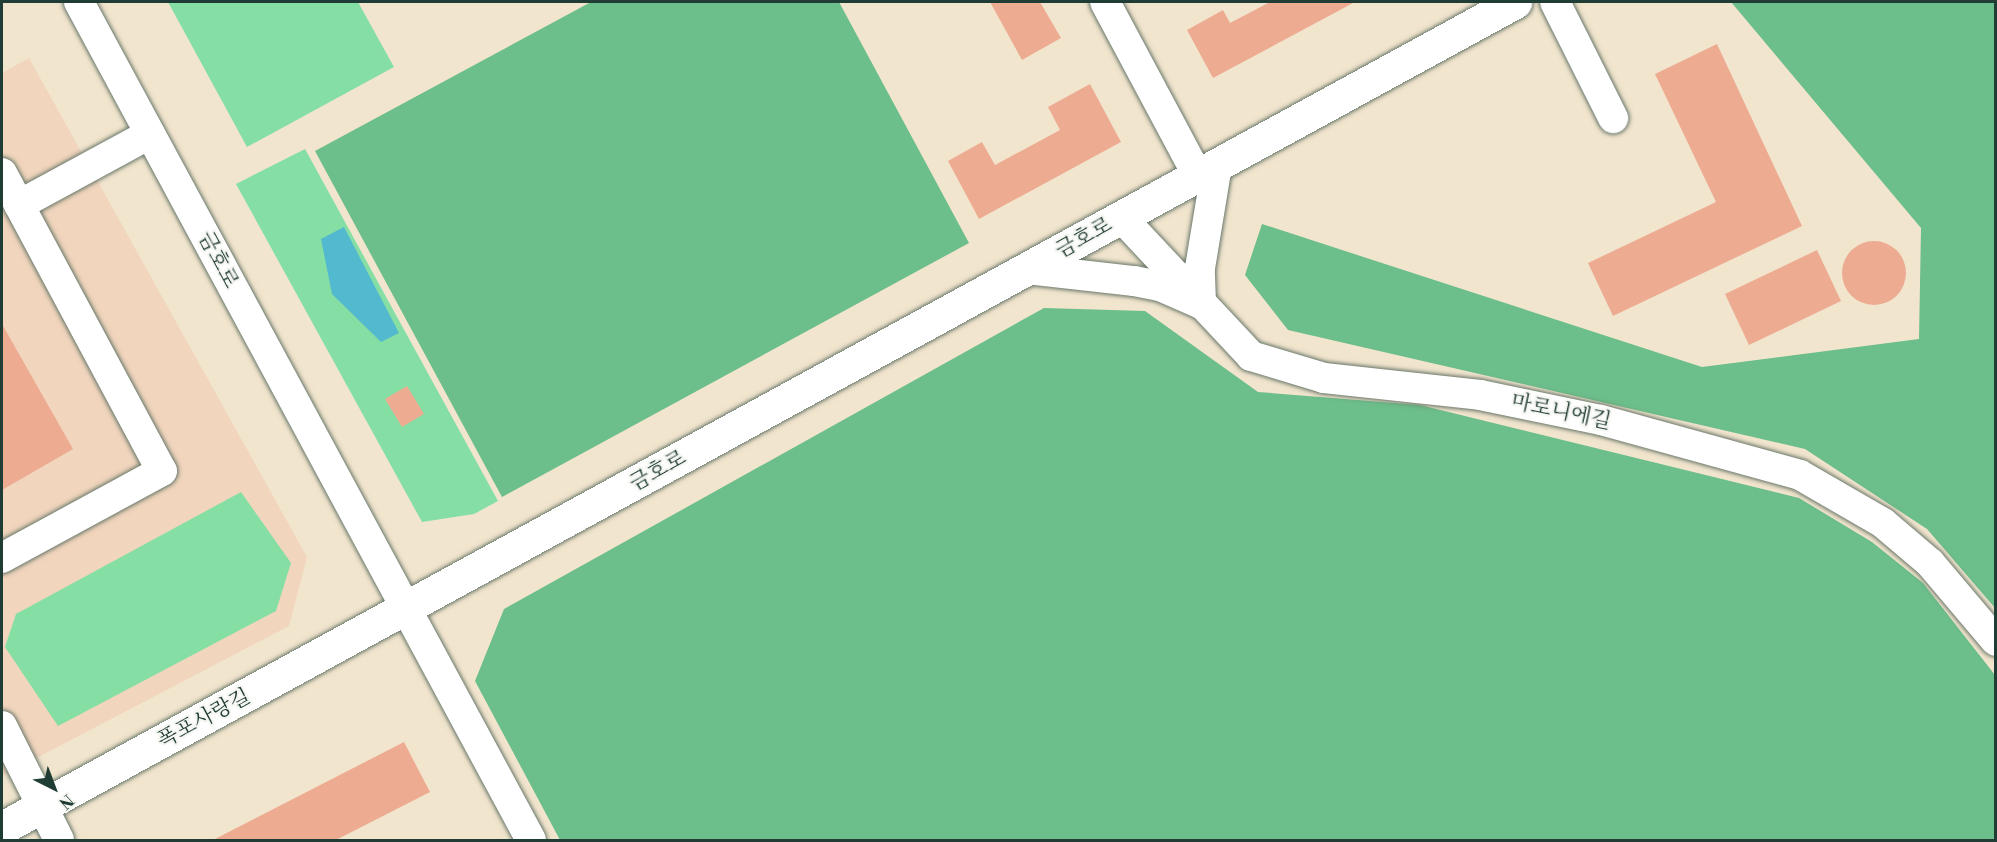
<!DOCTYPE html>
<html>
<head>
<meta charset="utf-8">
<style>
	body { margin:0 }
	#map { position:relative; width:1997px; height:842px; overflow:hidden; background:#f2e5ce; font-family:"Libre Bodoni","Noto Serif KR",serif }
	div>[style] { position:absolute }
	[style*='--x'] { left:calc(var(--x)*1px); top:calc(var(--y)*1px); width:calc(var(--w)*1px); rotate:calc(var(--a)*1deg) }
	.built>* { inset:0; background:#f1d5bd }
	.green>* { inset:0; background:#85dfa4 }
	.forest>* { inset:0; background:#6cbe8a }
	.water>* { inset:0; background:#52b9cf }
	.building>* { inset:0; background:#edac92 }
	.round { border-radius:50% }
	.roads { filter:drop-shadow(0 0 2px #69786a) drop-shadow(0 0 2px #69786a) }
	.street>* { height:30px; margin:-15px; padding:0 15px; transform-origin:15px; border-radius:15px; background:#fff }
	.secondary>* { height:33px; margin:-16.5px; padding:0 16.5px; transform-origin:16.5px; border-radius:16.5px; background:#fff }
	span { translate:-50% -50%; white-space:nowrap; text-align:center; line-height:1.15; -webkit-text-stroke:4.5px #f6f6f2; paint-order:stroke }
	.street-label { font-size:21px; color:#1f3d34 }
	.frame { position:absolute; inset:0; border:3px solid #1f3d34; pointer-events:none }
	.north { position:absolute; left:24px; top:758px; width:60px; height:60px; -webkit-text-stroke:4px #f6f6f2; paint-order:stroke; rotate:138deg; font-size:16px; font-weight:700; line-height:24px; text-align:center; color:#1f3d34 }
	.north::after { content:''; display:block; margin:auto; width:21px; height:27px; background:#1f3d34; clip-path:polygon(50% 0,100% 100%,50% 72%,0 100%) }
</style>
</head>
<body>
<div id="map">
	<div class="built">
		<i style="clip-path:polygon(29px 58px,307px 557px,289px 626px,2px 776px,2px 73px)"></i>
	</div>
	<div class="green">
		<i style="clip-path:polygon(168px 2px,358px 2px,394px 67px,247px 147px)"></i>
		<i style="clip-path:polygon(305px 149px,498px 501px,474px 514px,422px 522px,236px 184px)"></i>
		<i style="clip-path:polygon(241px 492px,291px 563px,276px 611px,58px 726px,5px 647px,16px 614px)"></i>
	</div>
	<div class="forest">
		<i style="clip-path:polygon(591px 2px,839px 2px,969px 243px,502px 497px,315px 151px)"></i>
		<i style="clip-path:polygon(1731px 2px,1995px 2px,1995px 608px,1927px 529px,1805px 449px,1288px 330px,1245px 275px,1262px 224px,1702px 367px,1919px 339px,1921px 228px)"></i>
		<i style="clip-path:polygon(1044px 308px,1145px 311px,1258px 392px,1420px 405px,1799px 498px,1872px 542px,1923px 583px,1995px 675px,1995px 840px,560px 840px,475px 681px,504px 609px)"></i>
	</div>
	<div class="water">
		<i style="clip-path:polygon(344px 227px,399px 333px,381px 342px,332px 294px,321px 239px)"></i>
	</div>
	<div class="building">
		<i style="clip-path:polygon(990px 2px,1040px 2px,1061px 38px,1022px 60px)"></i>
		<i style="clip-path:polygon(1270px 2px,1355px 2px,1213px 78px,1187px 30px,1223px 10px,1230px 23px)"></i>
		<i style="clip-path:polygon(1717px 44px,1802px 226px,1613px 316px,1588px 263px,1716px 202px,1655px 74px)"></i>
		<i style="clip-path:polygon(1090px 84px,1121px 142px,979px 219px,948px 161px,982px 142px,995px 165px,1060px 130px,1048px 107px)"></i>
		<i class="round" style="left:1842px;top:241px;width:64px;height:64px"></i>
		<i style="clip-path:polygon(1817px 250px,1841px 301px,1749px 345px,1725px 294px)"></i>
		<i style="clip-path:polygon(2px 324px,73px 449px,2px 490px)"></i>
		<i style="clip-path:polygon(407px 386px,424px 414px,402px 427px,385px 399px)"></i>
		<i style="clip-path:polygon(404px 742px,430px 792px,336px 840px,213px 840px)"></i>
	</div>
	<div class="roads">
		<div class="street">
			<i style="--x:79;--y:2;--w:952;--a:61.66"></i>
			<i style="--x:1105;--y:2;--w:197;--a:61.9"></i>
			<i style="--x:1555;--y:2;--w:130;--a:63.4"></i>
			<i style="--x:2;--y:173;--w:338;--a:61.8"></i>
			<i style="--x:162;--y:471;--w:182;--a:151.5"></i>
			<i style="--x:19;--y:205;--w:149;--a:-28.5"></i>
			<i style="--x:1122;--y:218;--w:189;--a:46.9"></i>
			<i style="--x:1251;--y:356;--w:76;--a:16.8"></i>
			<i style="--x:1324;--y:378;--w:157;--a:6.2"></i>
			<i style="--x:1480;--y:395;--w:124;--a:11.7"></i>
			<i style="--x:1601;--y:420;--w:206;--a:15.4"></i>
			<i style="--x:1800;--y:475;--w:96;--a:30"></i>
			<i style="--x:1883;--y:523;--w:62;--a:40.4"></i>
			<i style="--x:1930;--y:563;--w:102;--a:49.8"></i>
			<i style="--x:1027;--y:269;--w:108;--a:6.4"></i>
			<i style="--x:1134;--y:281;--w:26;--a:11"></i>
			<i style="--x:1160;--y:286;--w:45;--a:23.7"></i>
			<i style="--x:1201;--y:304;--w:36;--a:-92"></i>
			<i style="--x:1200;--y:268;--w:104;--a:-80.6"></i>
			<i style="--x:2;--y:726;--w:127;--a:63.4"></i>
		</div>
		<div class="secondary">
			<i style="--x:2;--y:828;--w:1724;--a:-28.63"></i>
		</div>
	</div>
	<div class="street-label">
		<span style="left:1084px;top:238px;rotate:-29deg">금호로</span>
		<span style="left:218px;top:260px;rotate:62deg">금호로</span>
		<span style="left:1561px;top:412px;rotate:12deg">마로니에길</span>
		<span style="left:658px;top:471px;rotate:-29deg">금호로</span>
		<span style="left:204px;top:719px;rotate:-28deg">폭포사랑길</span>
	</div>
	<div class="frame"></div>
	<div class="north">N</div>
</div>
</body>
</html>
